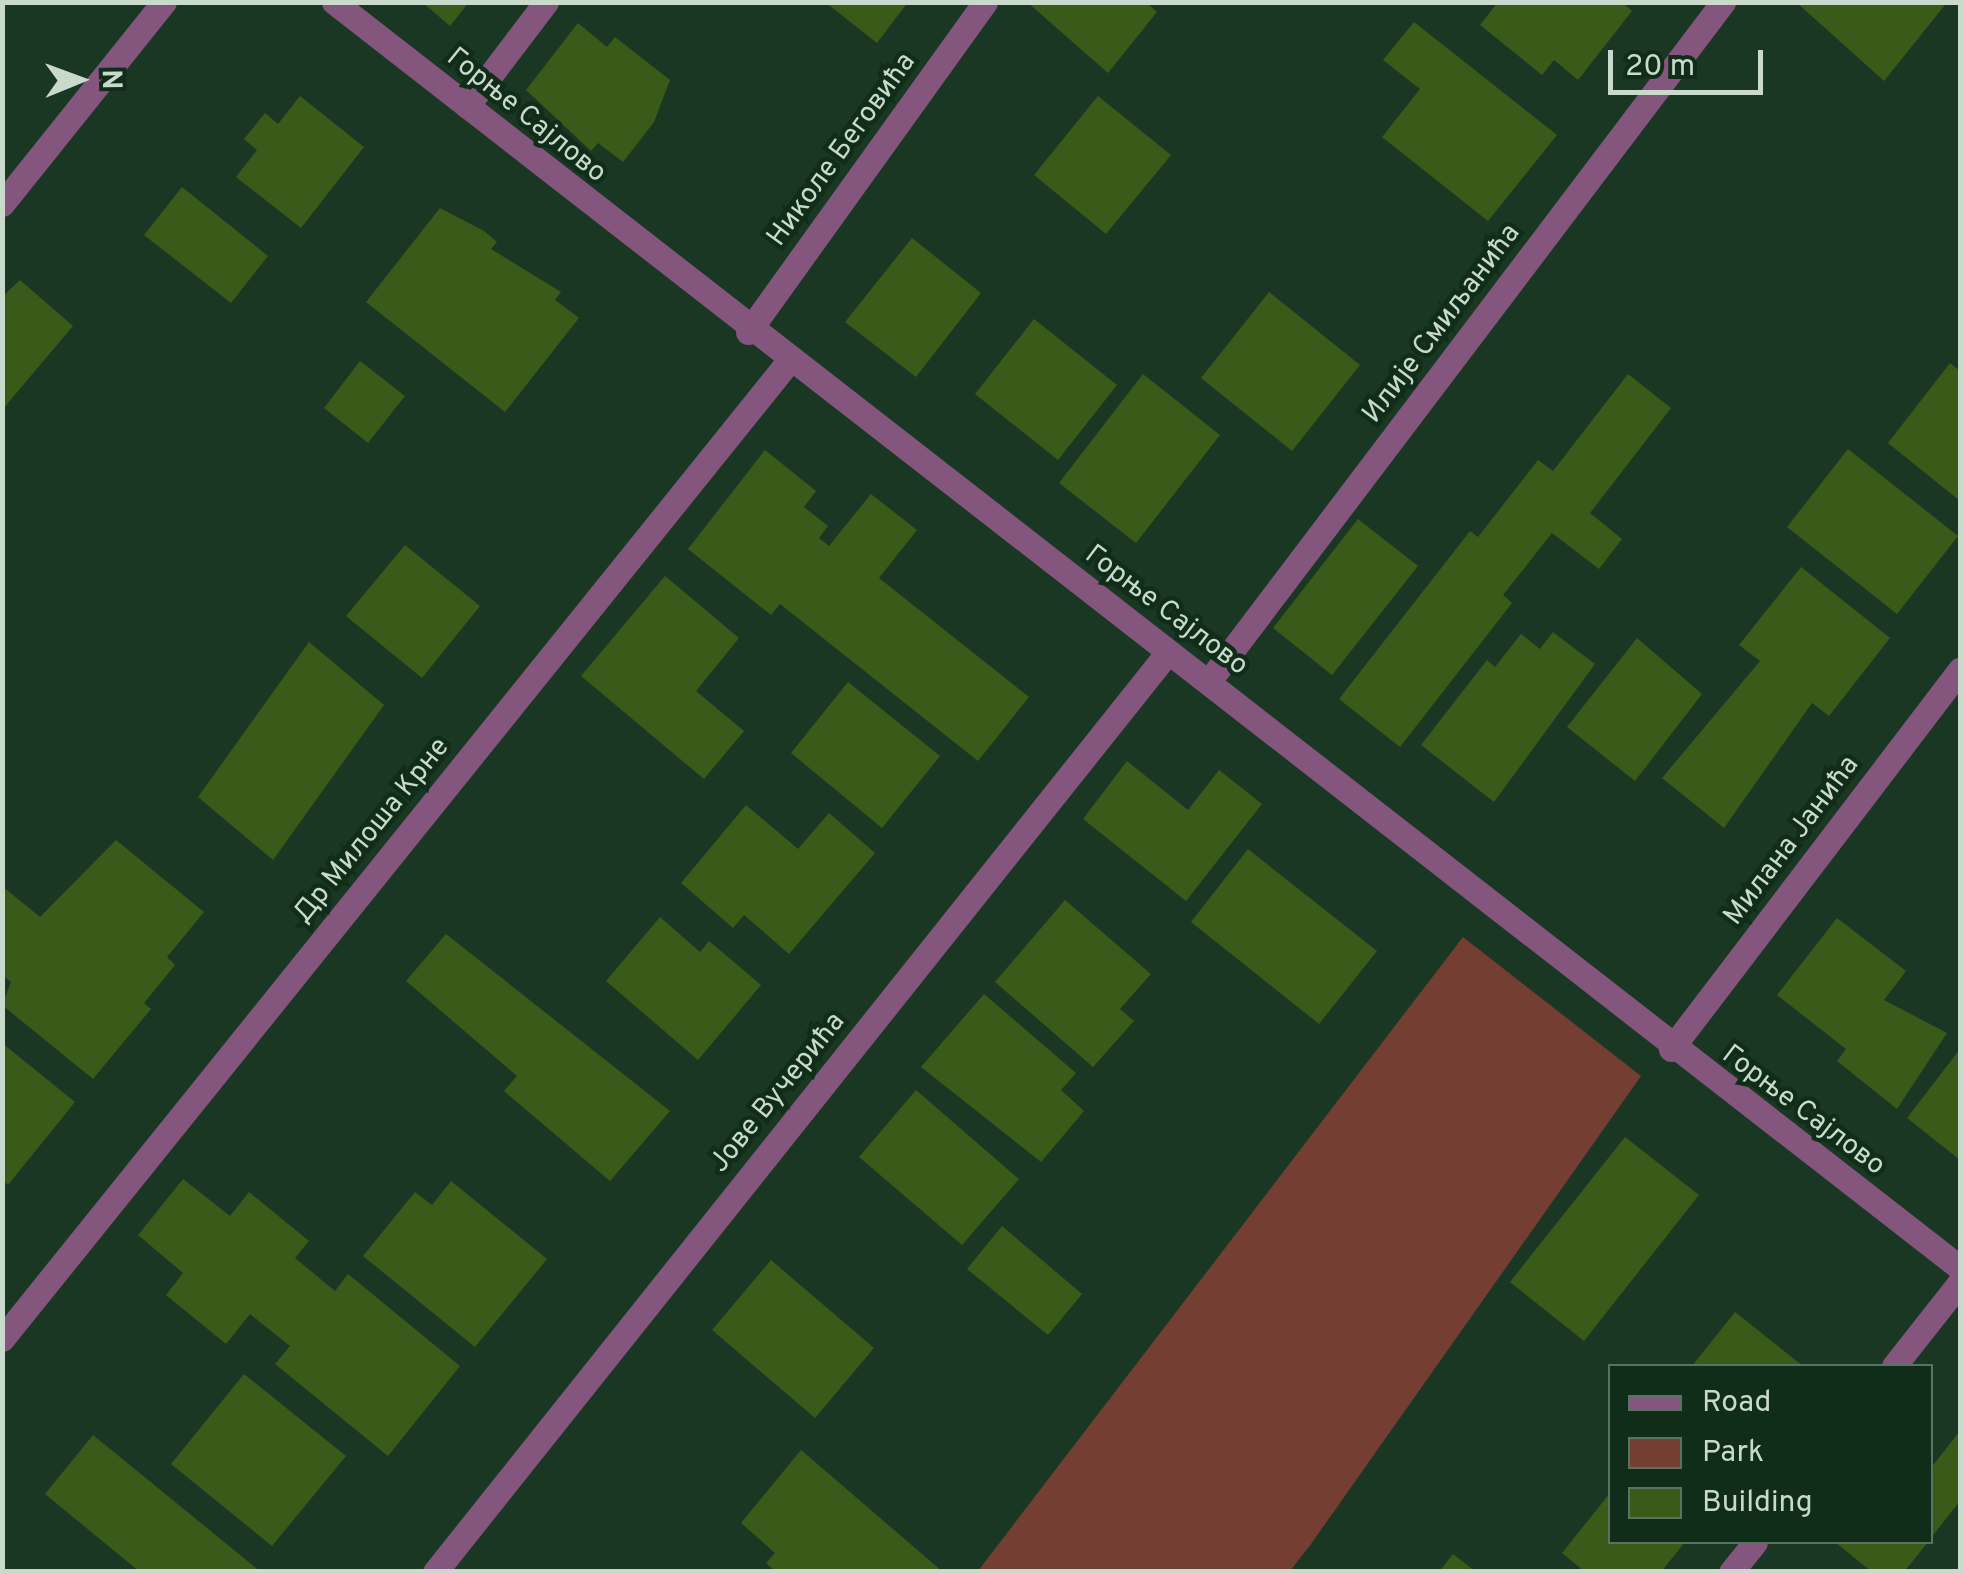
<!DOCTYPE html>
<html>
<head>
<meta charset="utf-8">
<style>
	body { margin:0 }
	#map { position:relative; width:1963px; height:1574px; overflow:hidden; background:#1a3723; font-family:Overpass,sans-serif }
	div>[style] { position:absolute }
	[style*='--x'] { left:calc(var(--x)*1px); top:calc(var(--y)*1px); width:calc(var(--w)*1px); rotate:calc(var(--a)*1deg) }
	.green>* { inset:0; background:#753e33 }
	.building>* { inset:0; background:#3a5a1a }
	.minor>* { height:25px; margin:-12.5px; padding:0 12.5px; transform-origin:12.5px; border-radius:12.5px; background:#84567d }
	span { translate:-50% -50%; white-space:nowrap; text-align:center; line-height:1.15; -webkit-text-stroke:9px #102d19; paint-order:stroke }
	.street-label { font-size:28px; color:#c9d9cc }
	.frame { position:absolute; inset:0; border:5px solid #c9d9cc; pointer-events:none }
	.legend { position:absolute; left:1608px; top:1364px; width:325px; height:180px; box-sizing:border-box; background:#102d19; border:2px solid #5a7261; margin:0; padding:12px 18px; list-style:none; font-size:30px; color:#c9d9cc }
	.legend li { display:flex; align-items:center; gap:20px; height:50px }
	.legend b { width:50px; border:2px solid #5a7261 }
	.north { position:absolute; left:30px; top:30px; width:100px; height:100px; -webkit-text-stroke:8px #102d19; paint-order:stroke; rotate:89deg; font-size:28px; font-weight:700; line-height:40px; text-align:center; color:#c9d9cc }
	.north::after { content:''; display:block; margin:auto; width:35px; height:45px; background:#c9d9cc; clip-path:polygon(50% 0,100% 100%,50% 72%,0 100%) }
	.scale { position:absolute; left:1608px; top:50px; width:155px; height:45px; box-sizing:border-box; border:5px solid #c9d9cc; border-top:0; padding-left:12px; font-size:30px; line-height:35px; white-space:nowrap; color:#c9d9cc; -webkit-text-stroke:8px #102d19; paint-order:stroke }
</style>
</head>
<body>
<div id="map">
	<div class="green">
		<i style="clip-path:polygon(1463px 937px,1641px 1076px,1311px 1544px,1290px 1571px,978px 1571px)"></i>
	</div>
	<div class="building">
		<i style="clip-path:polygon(422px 2px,469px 2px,450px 26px)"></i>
		<i style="clip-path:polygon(825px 2px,908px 2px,877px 43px)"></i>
		<i style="clip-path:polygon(1027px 2px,1146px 2px,1157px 12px,1108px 73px)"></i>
		<i style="clip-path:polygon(1498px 2px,1622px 2px,1632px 11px,1578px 80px,1554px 60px,1542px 75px,1480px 25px)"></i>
		<i style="clip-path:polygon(1796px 2px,1942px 2px,1945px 5px,1884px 81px)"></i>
		<i style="clip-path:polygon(1414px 22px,1557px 135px,1488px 221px,1382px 137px,1420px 89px,1383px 60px)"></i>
		<i style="clip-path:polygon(578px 23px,607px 47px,615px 37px,670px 80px,654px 122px,623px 162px,598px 143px,591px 151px,526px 90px)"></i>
		<i style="clip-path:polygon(300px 96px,364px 147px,301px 228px,236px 177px,257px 150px,244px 139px,265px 113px,278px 124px)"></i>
		<i style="clip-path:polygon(1098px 96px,1171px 155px,1106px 234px,1034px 175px)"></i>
		<i style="clip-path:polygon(182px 187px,268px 256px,231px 303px,144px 235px)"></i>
		<i style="clip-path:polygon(440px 208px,484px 231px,497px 242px,491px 249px,561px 292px,555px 300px,579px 318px,505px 412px,366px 302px)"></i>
		<i style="clip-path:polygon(912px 238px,981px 293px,916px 377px,845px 322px)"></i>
		<i style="clip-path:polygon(20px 280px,73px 326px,2px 410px,2px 297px)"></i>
		<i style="clip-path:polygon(1269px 292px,1360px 365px,1292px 451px,1201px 378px)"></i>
		<i style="clip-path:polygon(1034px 319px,1117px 385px,1058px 460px,975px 394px)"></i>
		<i style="clip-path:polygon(360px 361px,405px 396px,368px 443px,324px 408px)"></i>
		<i style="clip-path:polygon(1950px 363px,1960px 371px,1960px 501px,1888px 443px)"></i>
		<i style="clip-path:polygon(1143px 374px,1220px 435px,1136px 543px,1059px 483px)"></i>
		<i style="clip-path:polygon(1628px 374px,1671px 408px,1590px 513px,1622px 539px,1599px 569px,1552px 533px,1503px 595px,1512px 603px,1400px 747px,1339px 699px,1470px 531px,1478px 537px,1538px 460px,1553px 471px)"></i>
		<i style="clip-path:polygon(1848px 449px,1958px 536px,1897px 614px,1787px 527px)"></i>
		<i style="clip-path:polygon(765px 450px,816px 491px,804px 507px,828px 526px,819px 538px,829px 546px,871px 494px,917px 530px,879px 578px,1029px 697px,978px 761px,780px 604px,771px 615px,688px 549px)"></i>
		<i style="clip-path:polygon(1358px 519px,1418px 566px,1332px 675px,1273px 628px)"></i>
		<i style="clip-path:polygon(405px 545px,480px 606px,422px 678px,346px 616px)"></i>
		<i style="clip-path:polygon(1801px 567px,1890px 638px,1829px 716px,1812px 703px,1724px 828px,1662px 778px,1760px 661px,1739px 645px)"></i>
		<i style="clip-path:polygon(665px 576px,739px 638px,696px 691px,744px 731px,704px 779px,581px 676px)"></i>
		<i style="clip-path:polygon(1553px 632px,1595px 664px,1494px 802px,1421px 745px,1487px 660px,1495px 667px,1521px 634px,1540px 649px)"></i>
		<i style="clip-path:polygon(1637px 638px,1702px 694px,1635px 781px,1567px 727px)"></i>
		<i style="clip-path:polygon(309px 642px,384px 705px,273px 860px,198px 797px)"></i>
		<i style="clip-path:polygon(848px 682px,940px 756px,882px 828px,791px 753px)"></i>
		<i style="clip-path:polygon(1127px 761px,1188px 810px,1219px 770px,1262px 804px,1186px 901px,1083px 819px)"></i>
		<i style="clip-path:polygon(746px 805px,798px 849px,829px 813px,875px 853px,789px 954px,744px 915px,733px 928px,681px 883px)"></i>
		<i style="clip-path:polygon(116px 840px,204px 912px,167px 957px,175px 965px,144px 1003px,151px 1009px,93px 1079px,2px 1005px,11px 982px,2px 975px,2px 886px,40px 917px)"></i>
		<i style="clip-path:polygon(1248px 849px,1377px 951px,1319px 1024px,1191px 922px)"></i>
		<i style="clip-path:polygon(1065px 900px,1151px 974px,1120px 1009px,1134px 1021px,1093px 1067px,995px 982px)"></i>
		<i style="clip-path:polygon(660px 917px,700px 952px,709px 941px,761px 985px,698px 1060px,606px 981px)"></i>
		<i style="clip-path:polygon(1837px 918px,1906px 971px,1884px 1000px,1947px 1033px,1897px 1109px,1837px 1061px,1846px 1049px,1777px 995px)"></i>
		<i style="clip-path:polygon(446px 934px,670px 1111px,610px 1181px,504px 1091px,517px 1076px,406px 981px)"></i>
		<i style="clip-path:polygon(984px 994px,1076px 1073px,1061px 1090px,1084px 1111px,1041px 1162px,921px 1067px)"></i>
		<i style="clip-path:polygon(2px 1043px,75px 1102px,8px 1185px,2px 1180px)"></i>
		<i style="clip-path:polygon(1960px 1049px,1960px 1160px,1907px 1118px)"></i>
		<i style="clip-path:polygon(916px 1090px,1019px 1179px,962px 1245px,859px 1157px)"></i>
		<i style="clip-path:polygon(1625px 1137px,1699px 1195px,1584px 1341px,1510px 1282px)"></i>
		<i style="clip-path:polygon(183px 1179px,230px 1216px,249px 1192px,309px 1241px,295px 1258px,335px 1291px,348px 1274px,460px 1366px,388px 1456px,275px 1364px,290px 1346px,250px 1314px,226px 1344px,166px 1295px,183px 1273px,138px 1235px)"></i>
		<i style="clip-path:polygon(451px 1181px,547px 1259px,475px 1347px,363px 1256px,415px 1192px,432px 1205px)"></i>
		<i style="clip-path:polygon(1002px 1226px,1082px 1294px,1048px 1335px,967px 1269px)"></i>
		<i style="clip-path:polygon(771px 1260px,874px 1348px,815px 1418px,712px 1330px)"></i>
		<i style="clip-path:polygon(1735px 1312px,1803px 1366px,1692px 1366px)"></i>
		<i style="clip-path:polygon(244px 1374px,346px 1456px,272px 1546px,171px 1464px)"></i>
		<i style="clip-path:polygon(1960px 1431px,1960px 1501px,1930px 1539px,1930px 1469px)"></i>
		<i style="clip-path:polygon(93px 1435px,261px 1572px,140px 1572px,45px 1494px)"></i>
		<i style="clip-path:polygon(801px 1450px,943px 1572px,776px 1572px,766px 1563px,775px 1553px,741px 1523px)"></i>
		<i style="clip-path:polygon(1610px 1493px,1610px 1542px,1685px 1542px,1661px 1572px,1585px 1572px,1562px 1553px)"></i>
		<i style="clip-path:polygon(1835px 1542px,1928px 1542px,1904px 1572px,1872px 1572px)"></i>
		<i style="clip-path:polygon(1453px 1554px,1476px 1572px,1439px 1572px)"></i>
	</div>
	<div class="minor">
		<i style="--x:334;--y:2;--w:2061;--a:37.9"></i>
		<i style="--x:467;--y:106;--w:131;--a:-52.8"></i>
		<i style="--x:2;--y:204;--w:259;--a:-51.3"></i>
		<i style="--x:748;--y:332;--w:406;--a:-54.3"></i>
		<i style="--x:1209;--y:681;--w:852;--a:-52.87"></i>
		<i style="--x:1671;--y:1049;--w:477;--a:-52.7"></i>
		<i style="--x:2;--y:1339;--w:1255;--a:-51.18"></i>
		<i style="--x:1894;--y:1366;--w:107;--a:-51.8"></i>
		<i style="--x:435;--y:1572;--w:1176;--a:-51.45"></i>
		<i style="--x:1731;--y:1572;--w:38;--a:-51"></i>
	</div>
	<div class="street-label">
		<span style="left:526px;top:116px;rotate:39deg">Горње Сајлово</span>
		<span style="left:842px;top:150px;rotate:-54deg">Николе Беговића</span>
		<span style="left:1442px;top:324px;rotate:-53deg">Илије Смиљанића</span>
		<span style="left:1166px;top:611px;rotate:37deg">Горње Сајлово</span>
		<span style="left:372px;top:831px;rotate:-51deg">Др Милоша Крне</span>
		<span style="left:1792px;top:841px;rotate:-53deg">Милана Јанића</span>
		<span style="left:778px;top:1093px;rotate:-51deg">Јове Вучерића</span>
		<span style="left:1803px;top:1111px;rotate:37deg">Горње Сајлово</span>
	</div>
	<div class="frame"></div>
	<ul class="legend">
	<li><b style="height:12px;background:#84567d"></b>Road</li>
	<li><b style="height:28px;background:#753e33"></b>Park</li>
	<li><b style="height:28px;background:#3a5a1a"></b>Building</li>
	</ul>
	<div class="north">N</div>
	<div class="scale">20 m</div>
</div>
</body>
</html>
